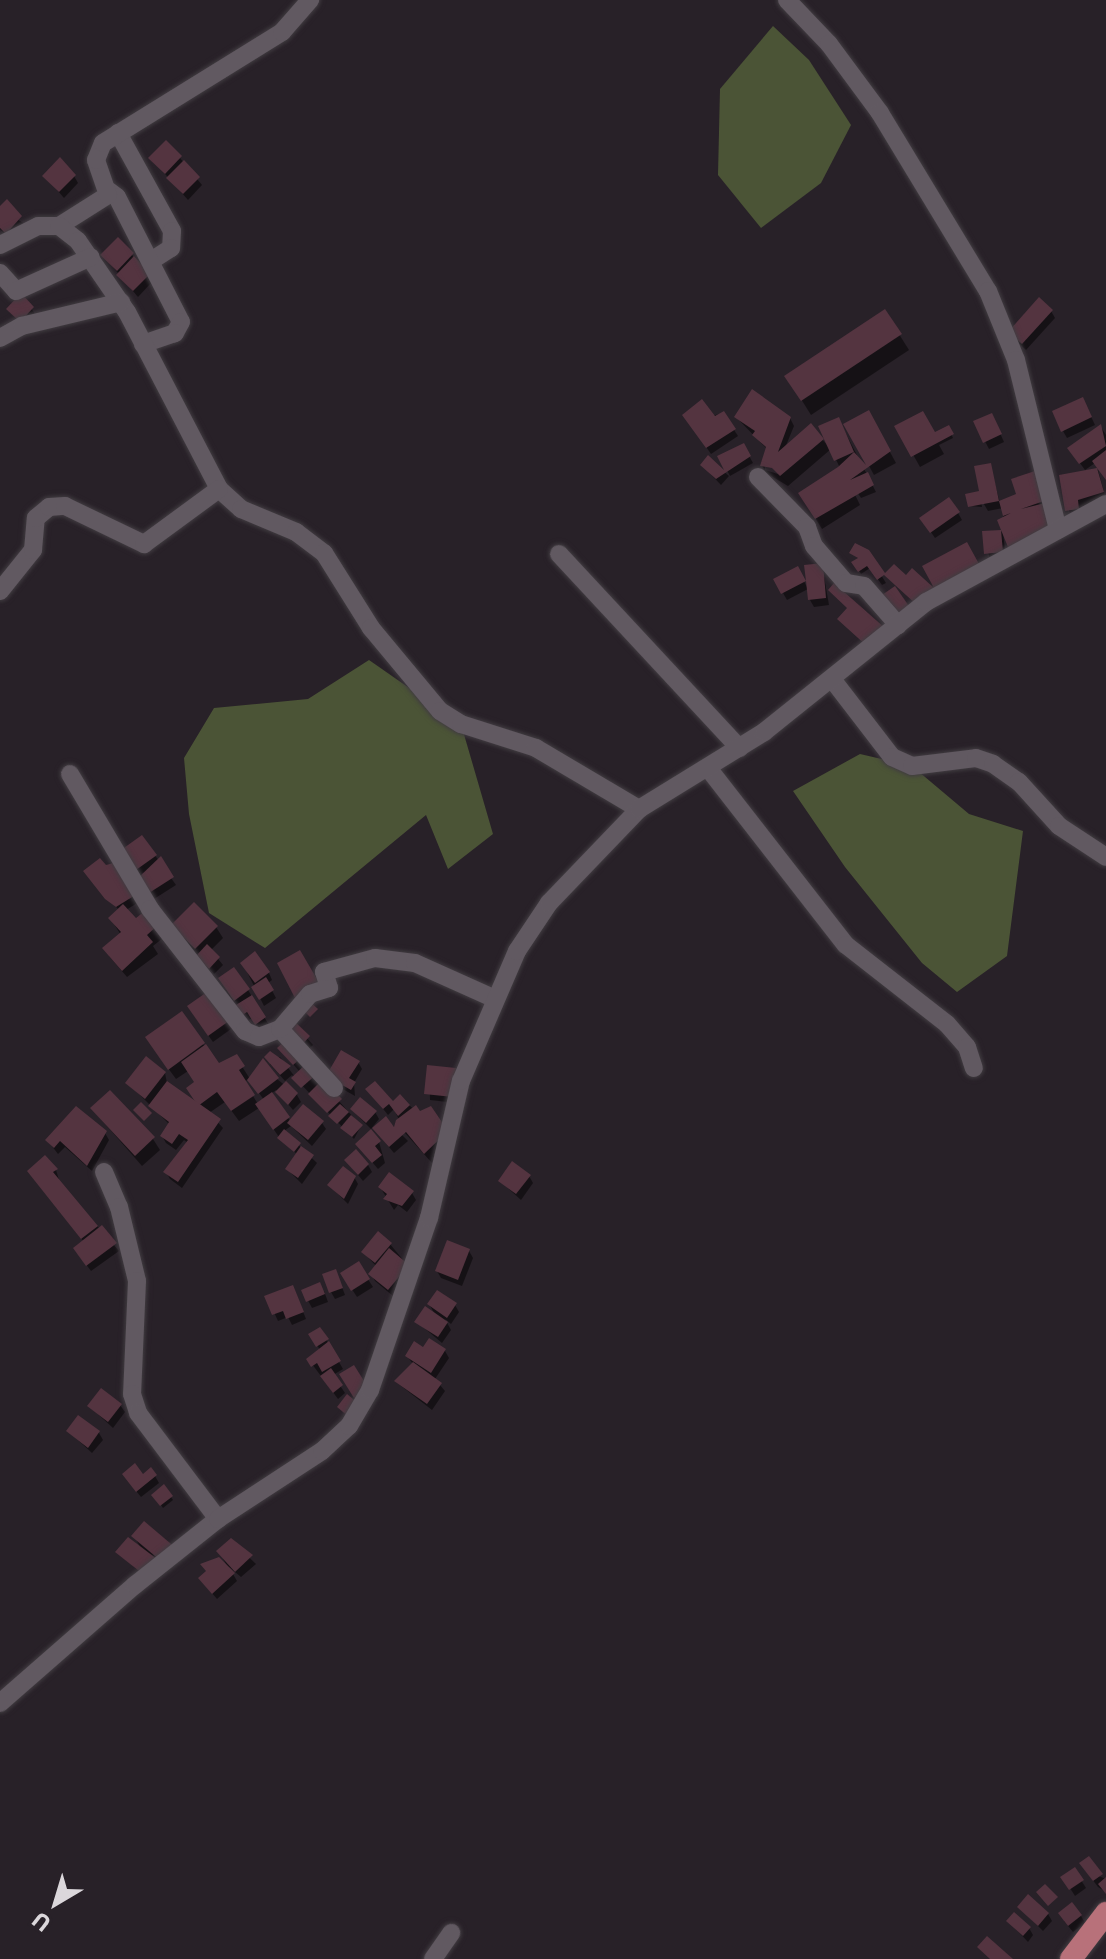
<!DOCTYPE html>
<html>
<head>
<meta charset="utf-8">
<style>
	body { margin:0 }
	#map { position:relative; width:1106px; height:1959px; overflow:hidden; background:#282128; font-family:Commissioner,sans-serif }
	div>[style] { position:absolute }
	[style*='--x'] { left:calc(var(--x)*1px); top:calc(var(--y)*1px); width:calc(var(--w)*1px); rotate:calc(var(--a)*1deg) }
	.forest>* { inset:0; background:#4b5436 }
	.shadow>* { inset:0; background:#0007 }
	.building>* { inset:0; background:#543440 }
	.roads { filter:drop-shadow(0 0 2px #413c41) drop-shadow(0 0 2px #413c41) }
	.minor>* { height:18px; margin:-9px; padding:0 9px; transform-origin:9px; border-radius:9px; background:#615961 }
	.major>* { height:22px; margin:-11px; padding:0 11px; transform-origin:11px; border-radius:11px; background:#b8717a }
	span { translate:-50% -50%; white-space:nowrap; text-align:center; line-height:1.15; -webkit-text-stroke:6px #282128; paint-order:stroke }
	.north { position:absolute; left:16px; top:1863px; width:80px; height:80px; -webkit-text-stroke:6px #282128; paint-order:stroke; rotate:218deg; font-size:22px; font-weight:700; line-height:32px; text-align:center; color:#dbd7db }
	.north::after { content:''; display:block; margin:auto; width:28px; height:36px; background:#dbd7db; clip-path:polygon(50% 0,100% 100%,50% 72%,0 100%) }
</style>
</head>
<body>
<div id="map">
	<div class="forest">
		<i style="clip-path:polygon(773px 26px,809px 60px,851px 125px,821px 183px,761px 228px,718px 175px,720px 89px)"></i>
		<i style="clip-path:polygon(369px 660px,461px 724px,493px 834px,448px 869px,426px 815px,265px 948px,209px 913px,189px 814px,184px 758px,214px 708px,308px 699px)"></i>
		<i style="clip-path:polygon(860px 754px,912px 766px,969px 814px,1023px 831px,1007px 956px,957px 992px,922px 963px,845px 867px,793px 791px)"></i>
	</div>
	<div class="shadow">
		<i style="clip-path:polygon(151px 158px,180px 158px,202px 185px,188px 200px)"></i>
		<i style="clip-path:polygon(45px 176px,74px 176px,78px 183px,64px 198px)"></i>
		<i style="clip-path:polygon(0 209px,25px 224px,10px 239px,0 229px)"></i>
		<i style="clip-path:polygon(103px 255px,132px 255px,152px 282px,138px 297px)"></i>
		<i style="clip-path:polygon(21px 296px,37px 316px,25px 328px,8px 309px)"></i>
		<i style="clip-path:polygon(1051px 311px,1055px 318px,1026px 350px,1014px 339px)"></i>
		<i style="clip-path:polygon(885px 312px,909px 350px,811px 415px,796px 391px)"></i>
		<i style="clip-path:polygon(1086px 406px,1095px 425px,1067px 438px,1063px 431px)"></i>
		<i style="clip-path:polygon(868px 412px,896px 463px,874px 475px,846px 424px)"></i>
		<i style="clip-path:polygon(723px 413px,738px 436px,711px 454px,689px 422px)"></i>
		<i style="clip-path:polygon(evenodd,736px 417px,790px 418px,794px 426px,785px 448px,810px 426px,829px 447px,842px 426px,876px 492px,861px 498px,844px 472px,860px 505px,822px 529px,807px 505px,840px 468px,831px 449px,788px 486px,766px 473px,762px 466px,768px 450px,736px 417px,765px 465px,782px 471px,781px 475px,765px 470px,765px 465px)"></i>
		<i style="clip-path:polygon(975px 422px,995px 422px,1004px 442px,989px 449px)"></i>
		<i style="clip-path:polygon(897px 426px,934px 435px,948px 427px,953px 438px,939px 445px,944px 454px,920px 467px)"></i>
		<i style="clip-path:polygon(1101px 427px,1106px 435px,1106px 479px,1095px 463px,1085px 470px,1074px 455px)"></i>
		<i style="clip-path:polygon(743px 445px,753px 463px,730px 476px,720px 457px)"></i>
		<i style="clip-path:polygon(708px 458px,729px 476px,721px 485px,702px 465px)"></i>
		<i style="clip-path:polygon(990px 465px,1000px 503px,1018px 495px,1034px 474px,1047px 508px,1003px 532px,1006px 559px,990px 560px,984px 533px,1004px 531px,1003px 508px,988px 511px,981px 499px,982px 507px,970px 506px,982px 493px)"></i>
		<i style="clip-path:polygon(1098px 470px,1106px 499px,1081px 507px,1082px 516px,1071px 518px,1061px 477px)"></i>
		<i style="clip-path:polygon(958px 513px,962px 520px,935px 538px,926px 525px)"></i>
		<i style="clip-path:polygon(867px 552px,886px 583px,882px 585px,870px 568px,861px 574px,854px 563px,859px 559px,852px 553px)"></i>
		<i style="clip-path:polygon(822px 565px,829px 605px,814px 607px,810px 600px)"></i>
		<i style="clip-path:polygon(797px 568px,808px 589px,787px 600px,775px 579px)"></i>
		<i style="clip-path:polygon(142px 837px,176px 885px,154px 899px,128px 857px)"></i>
		<i style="clip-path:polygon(100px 860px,139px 902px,126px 910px,136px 921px,156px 927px,163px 938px,153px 946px,158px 954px,127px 977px,109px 956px,121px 935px,110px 918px,119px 910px,89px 878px)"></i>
		<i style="clip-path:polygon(216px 927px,223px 938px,211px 950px,223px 965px,214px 974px,180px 936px)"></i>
		<i style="clip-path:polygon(246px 970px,269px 973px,272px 980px,268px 983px,276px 998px,264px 1006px)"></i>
		<i style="clip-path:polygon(224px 986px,248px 990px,269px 1025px,260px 1030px,252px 1018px,243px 1024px)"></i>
		<i style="clip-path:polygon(evenodd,181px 1014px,219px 1066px,236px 1057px,250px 1079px,277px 1079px,297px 1095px,301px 1102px,293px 1110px,276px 1090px,271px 1094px,291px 1122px,322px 1123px,326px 1129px,312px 1146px,291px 1126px,284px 1131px,317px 1163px,302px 1184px,287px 1169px,298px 1155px,281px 1140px,259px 1108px,239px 1121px,225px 1102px,209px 1113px,223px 1128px,182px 1188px,170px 1179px,166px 1172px,188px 1143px,184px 1140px,176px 1150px,166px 1143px,162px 1136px,170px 1125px,128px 1083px,165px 1073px,167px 1083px,198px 1106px,196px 1083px,188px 1071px,176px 1079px,154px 1049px,181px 1014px,249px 1079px,264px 1100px,258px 1104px,244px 1082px,249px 1079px)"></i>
		<i style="clip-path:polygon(193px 1014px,227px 1022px,231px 1029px,213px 1042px)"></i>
		<i style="clip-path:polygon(292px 1021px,313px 1045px,305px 1052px)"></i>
		<i style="clip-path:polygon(287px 1042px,361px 1126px,354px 1139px,292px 1075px,285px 1081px,270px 1064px,280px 1057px,295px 1077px,300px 1072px,280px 1049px)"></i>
		<i style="clip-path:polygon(358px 1062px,362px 1069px,354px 1083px,355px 1096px,332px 1083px)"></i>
		<i style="clip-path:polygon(429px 1067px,456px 1103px,430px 1100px)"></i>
		<i style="clip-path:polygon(368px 1090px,393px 1104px,400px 1097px,453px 1144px,432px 1163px,405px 1133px,394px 1109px,388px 1115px)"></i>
		<i style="clip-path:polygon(92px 1109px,153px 1139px,160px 1150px,142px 1166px)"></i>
		<i style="clip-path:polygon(352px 1110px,375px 1112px,379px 1119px,371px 1129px)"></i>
		<i style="clip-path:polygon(386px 1119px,408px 1141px,394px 1153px,379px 1135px)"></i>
		<i style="clip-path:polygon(105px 1133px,109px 1140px,92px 1171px,65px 1147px,58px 1154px,48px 1141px)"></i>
		<i style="clip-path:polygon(379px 1142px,385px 1163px,378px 1169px,357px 1144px)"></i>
		<i style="clip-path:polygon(346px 1160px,368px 1165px,372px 1172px,363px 1181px)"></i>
		<i style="clip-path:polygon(56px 1170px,60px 1183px,119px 1251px,91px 1271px,79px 1255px,84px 1242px,29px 1172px)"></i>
		<i style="clip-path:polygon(529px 1176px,533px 1183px,521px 1200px,500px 1181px)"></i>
		<i style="clip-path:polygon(354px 1177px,358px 1184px,348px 1204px,330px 1186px)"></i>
		<i style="clip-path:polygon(380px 1187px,412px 1193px,416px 1200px,407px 1212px,398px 1205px,394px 1210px)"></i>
		<i style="clip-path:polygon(390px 1244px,408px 1266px,393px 1296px,375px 1281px,371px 1274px,377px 1267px,363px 1252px)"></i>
		<i style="clip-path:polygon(469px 1251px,473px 1258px,462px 1286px,441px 1278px,437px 1271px)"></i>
		<i style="clip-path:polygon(358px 1264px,373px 1287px,357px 1297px,342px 1274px)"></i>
		<i style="clip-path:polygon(339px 1279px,345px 1295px,335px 1299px,331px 1292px)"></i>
		<i style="clip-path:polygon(303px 1291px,324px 1291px,328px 1302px,312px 1308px)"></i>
		<i style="clip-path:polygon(296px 1294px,306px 1319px,292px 1325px,288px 1317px,278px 1321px,267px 1297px)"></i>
		<i style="clip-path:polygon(429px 1304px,455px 1305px,459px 1312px,451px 1324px,445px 1319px,451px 1330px,442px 1343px,417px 1322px,436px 1316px)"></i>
		<i style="clip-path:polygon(320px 1329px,343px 1369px,333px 1375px,345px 1393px,338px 1399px,309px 1360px,320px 1350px,311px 1335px)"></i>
		<i style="clip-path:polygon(424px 1349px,445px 1351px,449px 1358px,435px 1379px,445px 1391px,432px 1410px,396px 1382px,413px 1364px,407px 1356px)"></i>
		<i style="clip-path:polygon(120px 1405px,125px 1412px,113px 1428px,89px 1406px)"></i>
		<i style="clip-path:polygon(68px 1431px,99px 1433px,103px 1440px,92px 1453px)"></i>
		<i style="clip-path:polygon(143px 1476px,155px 1476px,159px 1483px,141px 1497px,128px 1481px)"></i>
		<i style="clip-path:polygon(164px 1487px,173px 1500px,163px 1508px,154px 1495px)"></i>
		<i style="clip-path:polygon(134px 1536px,179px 1557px,149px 1580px,118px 1553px,142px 1550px)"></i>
		<i style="clip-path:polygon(231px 1540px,256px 1564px,241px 1577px,229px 1567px,237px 1581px,217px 1599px,205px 1585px,227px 1566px,219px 1551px)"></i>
		<i style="clip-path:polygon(1074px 1869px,1086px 1888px,1075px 1896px,1063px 1877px)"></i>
		<i style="clip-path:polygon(1086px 1871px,1106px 1879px,1106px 1892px,1098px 1887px)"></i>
		<i style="clip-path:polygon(1019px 1907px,1048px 1914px,1052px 1921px,1043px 1931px)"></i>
		<i style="clip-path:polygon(1081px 1916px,1085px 1923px,1073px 1932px,1064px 1921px)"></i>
		<i style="clip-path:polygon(1009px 1922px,1029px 1928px,1033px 1935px,1028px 1942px)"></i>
	</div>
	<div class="building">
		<i style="clip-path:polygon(166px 140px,182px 156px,165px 174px,148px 158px)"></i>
		<i style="clip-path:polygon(60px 157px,76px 175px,59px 192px,42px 176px)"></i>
		<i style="clip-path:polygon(184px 160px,200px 177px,183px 194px,166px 178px)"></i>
		<i style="clip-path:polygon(7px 199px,22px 216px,6px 234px,0 228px,0 206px)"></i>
		<i style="clip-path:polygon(118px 237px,134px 253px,117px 271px,100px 255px)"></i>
		<i style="clip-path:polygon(134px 256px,150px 274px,133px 291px,116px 275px)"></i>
		<i style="clip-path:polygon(21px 293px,34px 307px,20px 322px,6px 309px)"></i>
		<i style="clip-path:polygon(1039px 297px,1053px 310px,1022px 344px,1008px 332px)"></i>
		<i style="clip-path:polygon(885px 309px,902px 334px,801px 401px,784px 376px)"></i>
		<i style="clip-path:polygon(752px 389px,791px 417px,778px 452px,811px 423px,824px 439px,780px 476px,772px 468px,760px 466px,766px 447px,752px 435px,755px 431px,734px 417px)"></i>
		<i style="clip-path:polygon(1083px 397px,1092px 417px,1061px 432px,1052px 411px)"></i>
		<i style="clip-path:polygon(702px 399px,715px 416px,724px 411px,736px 429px,706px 448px,682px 415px)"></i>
		<i style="clip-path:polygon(869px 410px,891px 451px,850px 480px,868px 472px,874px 485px,815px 519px,798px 493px,838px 467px,855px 493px,838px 467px,854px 452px,866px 465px,843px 424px)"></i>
		<i style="clip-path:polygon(923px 411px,935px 432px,949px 425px,954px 434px,911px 457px,894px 426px)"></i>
		<i style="clip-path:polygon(992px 413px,1002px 434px,983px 443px,973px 421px)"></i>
		<i style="clip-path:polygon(839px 417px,854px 452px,834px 461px,818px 426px)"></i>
		<i style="clip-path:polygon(1101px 424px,1106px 446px,1079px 464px,1067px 448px)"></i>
		<i style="clip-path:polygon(744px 443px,751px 456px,716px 479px,700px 465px,708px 455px,724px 470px,717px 456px)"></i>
		<i style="clip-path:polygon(1106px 450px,1106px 480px,1097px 468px,1104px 492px,1078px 500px,1079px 509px,1065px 511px,1059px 475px,1097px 468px,1092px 461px)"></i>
		<i style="clip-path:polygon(991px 463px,999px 501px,968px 507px,965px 494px,979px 491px,974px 466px)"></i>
		<i style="clip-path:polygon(1035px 471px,1044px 501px,1021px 509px,1045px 503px,1054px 529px,1008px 547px,1001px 530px,1003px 552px,984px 554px,982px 531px,1001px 530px,997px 520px,1011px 513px,1003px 516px,999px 501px,1016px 494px,1011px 479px)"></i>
		<i style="clip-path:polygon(949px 497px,960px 512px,930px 533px,919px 518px)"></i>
		<i style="clip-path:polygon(967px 542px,979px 564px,918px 606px,884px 575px,877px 580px,867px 566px,858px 572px,851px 562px,858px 558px,849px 553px,855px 543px,869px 550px,885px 573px,894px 564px,906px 575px,912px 568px,934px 588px,922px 566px)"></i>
		<i style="clip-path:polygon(823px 563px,826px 598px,808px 600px,806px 581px,781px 594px,773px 579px,798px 566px,806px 581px,804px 565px)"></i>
		<i style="clip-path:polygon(834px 583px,885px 628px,868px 647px,837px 619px,847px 608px,828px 590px)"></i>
		<i style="clip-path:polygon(895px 586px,911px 609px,894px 620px,879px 597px)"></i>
		<i style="clip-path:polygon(142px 835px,157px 855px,136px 870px,121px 850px)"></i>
		<i style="clip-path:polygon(161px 856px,174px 877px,149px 893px,139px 877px)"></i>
		<i style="clip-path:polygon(100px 858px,106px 865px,117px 862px,137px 894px,116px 907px,105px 899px,83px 871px)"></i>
		<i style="clip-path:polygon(194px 902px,218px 926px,195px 949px,171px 925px)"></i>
		<i style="clip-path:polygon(123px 904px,136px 918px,145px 911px,158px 925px,147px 935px,153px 942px,122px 971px,102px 948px,121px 932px,108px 918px)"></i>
		<i style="clip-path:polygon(207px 944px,220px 957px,209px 969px,196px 956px)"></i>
		<i style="clip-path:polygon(300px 950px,321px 986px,296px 1000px,277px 963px)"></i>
		<i style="clip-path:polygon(255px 951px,270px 972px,255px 983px,240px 963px)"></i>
		<i style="clip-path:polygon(234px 967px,250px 989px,234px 1001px,218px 978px)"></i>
		<i style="clip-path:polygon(266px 977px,274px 990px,259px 1000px,251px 987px)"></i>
		<i style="clip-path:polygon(207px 992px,229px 1021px,208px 1036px,187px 1006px)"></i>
		<i style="clip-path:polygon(252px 995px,266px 1017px,255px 1025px,247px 1012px,238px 1018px,231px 1008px)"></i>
		<i style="clip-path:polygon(308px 1000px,318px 1009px,310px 1017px,301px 1008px)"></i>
		<i style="clip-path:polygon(182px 1011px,205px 1043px,168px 1070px,145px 1037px)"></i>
		<i style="clip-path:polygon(292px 1019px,310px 1036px,300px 1047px,282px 1029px)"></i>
		<i style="clip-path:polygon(287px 1039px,303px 1056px,293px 1065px,277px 1048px)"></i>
		<i style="clip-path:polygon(206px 1044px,219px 1063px,237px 1054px,245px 1066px,239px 1070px,255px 1095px,231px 1111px,217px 1092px,198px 1106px,186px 1088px,194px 1082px,181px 1062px)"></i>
		<i style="clip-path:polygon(341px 1050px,360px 1061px,349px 1078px,356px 1082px,351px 1090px,326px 1076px)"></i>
		<i style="clip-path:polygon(270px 1051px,291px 1066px,280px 1075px,264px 1057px)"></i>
		<i style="clip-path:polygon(146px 1056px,166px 1072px,145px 1099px,125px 1083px)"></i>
		<i style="clip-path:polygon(263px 1058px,279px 1078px,258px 1094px,247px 1080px)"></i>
		<i style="clip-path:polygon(308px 1062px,318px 1073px,301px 1088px,291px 1078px)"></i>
		<i style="clip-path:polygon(427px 1065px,456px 1068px,453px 1097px,424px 1094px)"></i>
		<i style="clip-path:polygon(323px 1079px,342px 1099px,327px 1113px,308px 1094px)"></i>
		<i style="clip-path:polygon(167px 1081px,221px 1119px,178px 1182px,163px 1172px,188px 1140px,179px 1134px,172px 1144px,160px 1136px,169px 1122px,148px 1106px)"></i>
		<i style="clip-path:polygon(286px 1081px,298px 1093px,288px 1105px,275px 1092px)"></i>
		<i style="clip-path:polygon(375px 1081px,393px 1101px,400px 1094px,410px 1105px,398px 1116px,389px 1104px,383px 1109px,365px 1089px)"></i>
		<i style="clip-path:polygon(110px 1090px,155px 1137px,135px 1156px,90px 1108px)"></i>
		<i style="clip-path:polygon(272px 1092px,290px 1117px,273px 1130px,255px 1104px)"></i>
		<i style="clip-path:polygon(360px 1097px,377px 1111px,366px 1123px,350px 1109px)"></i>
		<i style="clip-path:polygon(141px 1102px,152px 1113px,144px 1121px,133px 1110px)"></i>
		<i style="clip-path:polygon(303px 1104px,324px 1121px,308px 1140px,287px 1123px)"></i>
		<i style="clip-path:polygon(340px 1104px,349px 1112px,337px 1124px,328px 1116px)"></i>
		<i style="clip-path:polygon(416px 1105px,420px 1111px,431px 1106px,448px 1131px,424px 1154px,406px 1132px,389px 1147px,372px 1128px,386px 1116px,394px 1127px,396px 1120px)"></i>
		<i style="clip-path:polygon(76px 1106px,107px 1131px,87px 1166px,60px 1141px,54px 1148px,45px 1140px)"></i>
		<i style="clip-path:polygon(351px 1115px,363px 1125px,352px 1137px,340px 1128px)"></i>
		<i style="clip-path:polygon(284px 1129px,301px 1143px,294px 1152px,277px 1138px)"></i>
		<i style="clip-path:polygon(371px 1129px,381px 1141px,375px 1146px,382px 1155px,372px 1163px,355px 1144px)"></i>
		<i style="clip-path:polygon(301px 1146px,314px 1155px,298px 1178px,285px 1169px)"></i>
		<i style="clip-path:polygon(356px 1149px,369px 1164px,358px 1175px,344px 1160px)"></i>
		<i style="clip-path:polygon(45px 1155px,58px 1169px,53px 1172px,98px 1226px,81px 1239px,27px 1171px)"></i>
		<i style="clip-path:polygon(512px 1161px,531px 1175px,516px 1194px,498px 1181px)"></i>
		<i style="clip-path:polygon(343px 1166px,356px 1176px,344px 1199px,327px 1185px)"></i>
		<i style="clip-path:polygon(389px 1172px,414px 1191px,402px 1206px,383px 1199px,387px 1194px,378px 1187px)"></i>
		<i style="clip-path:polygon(102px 1225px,117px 1243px,86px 1266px,73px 1248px)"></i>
		<i style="clip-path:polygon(378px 1231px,392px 1243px,375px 1263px,361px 1252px)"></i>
		<i style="clip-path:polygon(447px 1240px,470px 1249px,458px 1280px,435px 1271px)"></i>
		<i style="clip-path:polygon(389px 1248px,409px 1265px,388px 1290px,368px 1274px)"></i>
		<i style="clip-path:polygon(359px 1261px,370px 1279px,351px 1291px,340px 1273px)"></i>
		<i style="clip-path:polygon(336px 1269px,343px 1288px,329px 1293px,322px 1274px)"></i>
		<i style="clip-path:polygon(320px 1282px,325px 1294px,306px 1302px,301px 1290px)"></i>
		<i style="clip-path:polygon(293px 1285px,304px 1312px,286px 1319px,283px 1311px,272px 1315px,264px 1296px)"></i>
		<i style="clip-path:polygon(437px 1290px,457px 1303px,447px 1318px,427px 1304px)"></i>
		<i style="clip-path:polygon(425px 1306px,448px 1322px,438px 1337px,414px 1322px)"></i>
		<i style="clip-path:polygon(320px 1327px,329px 1339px,316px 1347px,308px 1334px)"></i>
		<i style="clip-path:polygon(429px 1338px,446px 1349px,431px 1373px,405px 1356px,414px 1341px,423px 1347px)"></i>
		<i style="clip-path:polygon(329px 1341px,341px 1361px,322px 1372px,317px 1363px,311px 1367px,306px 1359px)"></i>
		<i style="clip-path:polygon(413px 1362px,442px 1383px,427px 1404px,394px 1381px)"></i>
		<i style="clip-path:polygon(354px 1365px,369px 1389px,354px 1398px,339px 1374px)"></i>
		<i style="clip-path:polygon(331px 1368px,343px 1385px,333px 1393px,320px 1376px)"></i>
		<i style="clip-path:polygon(101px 1388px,122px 1404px,108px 1422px,87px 1406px)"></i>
		<i style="clip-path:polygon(347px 1394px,359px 1404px,349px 1417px,337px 1407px)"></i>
		<i style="clip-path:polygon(78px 1415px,100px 1431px,88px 1448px,66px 1431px)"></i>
		<i style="clip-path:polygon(135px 1463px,143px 1474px,151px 1467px,157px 1475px,136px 1492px,122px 1474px)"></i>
		<i style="clip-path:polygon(164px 1484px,173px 1496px,160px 1506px,151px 1495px)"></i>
		<i style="clip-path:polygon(144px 1521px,177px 1549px,161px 1561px,131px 1536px)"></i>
		<i style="clip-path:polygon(128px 1537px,157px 1559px,144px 1575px,115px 1552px)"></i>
		<i style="clip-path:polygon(231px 1538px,253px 1555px,235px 1572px,216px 1551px)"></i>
		<i style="clip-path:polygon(219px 1557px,235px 1573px,212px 1594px,198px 1578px,206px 1571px,200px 1564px)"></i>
		<i style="clip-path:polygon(1089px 1856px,1103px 1874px,1093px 1881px,1079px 1863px)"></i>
		<i style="clip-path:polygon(1075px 1867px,1084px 1880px,1069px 1890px,1060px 1877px)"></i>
		<i style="clip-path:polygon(1106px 1877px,1106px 1894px,1098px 1884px)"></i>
		<i style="clip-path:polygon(1045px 1884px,1058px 1897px,1048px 1906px,1036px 1892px)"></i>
		<i style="clip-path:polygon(1028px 1894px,1049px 1913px,1038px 1926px,1017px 1907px)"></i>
		<i style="clip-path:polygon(1072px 1902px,1082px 1915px,1068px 1926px,1058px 1913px)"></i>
		<i style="clip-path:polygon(1014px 1912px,1031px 1927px,1023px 1936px,1006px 1921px)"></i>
		<i style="clip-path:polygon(987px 1936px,1013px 1959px,990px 1959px,977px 1947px)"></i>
	</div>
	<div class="roads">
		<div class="minor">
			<i style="--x:787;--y:0;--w:61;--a:46.3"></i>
			<i style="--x:829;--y:44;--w:86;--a:53.5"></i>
			<i style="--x:880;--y:113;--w:208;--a:58.8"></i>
			<i style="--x:988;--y:291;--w:74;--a:67.9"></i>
			<i style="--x:1016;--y:360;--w:175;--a:76.1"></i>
			<i style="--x:118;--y:133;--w:112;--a:61.1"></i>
			<i style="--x:172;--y:231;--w:17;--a:93"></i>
			<i style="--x:171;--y:248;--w:24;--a:147"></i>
			<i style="--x:109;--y:191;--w:10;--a:37"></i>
			<i style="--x:117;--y:197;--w:140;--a:62.9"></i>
			<i style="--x:181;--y:322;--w:13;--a:119"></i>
			<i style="--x:175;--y:333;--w:34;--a:161"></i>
			<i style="--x:59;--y:226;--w:58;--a:-32.3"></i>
			<i style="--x:108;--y:195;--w:37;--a:-109"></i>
			<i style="--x:96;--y:160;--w:18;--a:-68"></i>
			<i style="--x:103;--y:143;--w:211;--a:-31.8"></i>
			<i style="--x:282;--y:32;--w:43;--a:-48.8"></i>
			<i style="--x:0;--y:245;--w:42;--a:-26.6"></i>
			<i style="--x:38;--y:226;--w:21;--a:0"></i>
			<i style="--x:59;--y:226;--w:24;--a:38"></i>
			<i style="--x:78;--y:241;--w:86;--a:55.4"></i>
			<i style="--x:127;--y:312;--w:199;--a:62.5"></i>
			<i style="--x:219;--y:489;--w:30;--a:42"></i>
			<i style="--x:241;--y:509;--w:60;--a:22.7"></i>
			<i style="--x:296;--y:532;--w:35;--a:37"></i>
			<i style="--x:324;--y:553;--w:89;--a:57.9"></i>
			<i style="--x:371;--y:628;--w:108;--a:50.3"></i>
			<i style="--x:440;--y:711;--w:25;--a:32"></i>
			<i style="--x:461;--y:724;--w:79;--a:17.7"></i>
			<i style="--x:536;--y:748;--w:120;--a:30.6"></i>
			<i style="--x:0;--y:273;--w:24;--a:48"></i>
			<i style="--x:16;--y:291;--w:82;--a:-24.4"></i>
			<i style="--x:0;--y:338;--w:25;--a:-29"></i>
			<i style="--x:22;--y:326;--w:102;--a:-13.6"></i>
			<i style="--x:758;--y:477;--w:70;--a:45.6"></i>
			<i style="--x:807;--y:527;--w:20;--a:70"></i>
			<i style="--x:814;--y:546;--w:49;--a:49.1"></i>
			<i style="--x:846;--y:583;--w:18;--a:9"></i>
			<i style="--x:864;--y:586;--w:52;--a:48.9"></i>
			<i style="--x:559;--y:554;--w:265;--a:47.1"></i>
			<i style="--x:0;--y:591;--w:53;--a:-51.2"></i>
			<i style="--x:33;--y:550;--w:32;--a:-85"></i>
			<i style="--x:36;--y:518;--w:17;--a:-40"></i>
			<i style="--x:49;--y:507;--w:16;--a:-4"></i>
			<i style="--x:65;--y:506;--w:88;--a:25.7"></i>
			<i style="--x:144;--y:544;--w:93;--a:-36.3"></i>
			<i style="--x:832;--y:679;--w:98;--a:52.4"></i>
			<i style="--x:892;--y:757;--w:22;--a:24"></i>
			<i style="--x:912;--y:766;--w:64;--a:-7.1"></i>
			<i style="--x:976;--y:758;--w:18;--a:19"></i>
			<i style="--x:993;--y:764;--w:32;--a:35"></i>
			<i style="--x:1019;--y:782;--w:59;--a:47.7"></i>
			<i style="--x:1059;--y:826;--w:56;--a:33.4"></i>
			<i style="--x:708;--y:768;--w:224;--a:52.1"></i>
			<i style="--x:846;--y:945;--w:128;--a:38"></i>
			<i style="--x:947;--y:1024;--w:30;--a:49"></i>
			<i style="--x:967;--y:1047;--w:22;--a:72"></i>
			<i style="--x:70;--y:774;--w:157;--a:59.3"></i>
			<i style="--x:150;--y:909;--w:155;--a:52.1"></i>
			<i style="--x:245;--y:1031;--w:15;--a:23"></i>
			<i style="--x:259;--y:1037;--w:22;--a:-21"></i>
			<i style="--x:334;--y:1088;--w:80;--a:-132.5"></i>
			<i style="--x:280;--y:1029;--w:46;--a:-49.4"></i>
			<i style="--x:310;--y:994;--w:20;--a:-18"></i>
			<i style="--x:329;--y:988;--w:17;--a:-107"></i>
			<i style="--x:324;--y:972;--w:53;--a:-15.4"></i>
			<i style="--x:375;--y:958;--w:40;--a:7.1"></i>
			<i style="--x:415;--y:963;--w:88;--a:24.2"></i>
			<i style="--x:104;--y:1172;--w:38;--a:67"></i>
			<i style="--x:119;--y:1207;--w:76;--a:76.3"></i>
			<i style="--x:137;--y:1281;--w:113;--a:92.5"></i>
			<i style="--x:132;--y:1394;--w:20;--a:72"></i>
			<i style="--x:138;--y:1413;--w:133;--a:53"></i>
			<i style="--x:0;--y:1703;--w:179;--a:-41.2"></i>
			<i style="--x:135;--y:1585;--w:106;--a:-38.5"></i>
			<i style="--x:218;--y:1519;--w:124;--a:-33.2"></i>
			<i style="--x:322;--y:1451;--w:37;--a:-43"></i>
			<i style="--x:349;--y:1426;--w:42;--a:-59.7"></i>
			<i style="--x:370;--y:1390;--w:182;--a:-71.1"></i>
			<i style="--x:429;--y:1218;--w:141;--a:-76.9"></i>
			<i style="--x:461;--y:1081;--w:142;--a:-66.7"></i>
			<i style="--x:517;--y:951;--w:58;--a:-56.3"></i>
			<i style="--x:549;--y:903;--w:130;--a:-46.2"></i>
			<i style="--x:639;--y:809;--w:147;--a:-31.6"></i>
			<i style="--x:764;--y:732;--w:208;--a:-38.7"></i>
			<i style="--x:926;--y:602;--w:205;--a:-28.6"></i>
			<i style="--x:433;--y:1959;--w:32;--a:-55"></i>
		</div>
		<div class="major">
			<i style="--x:1071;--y:1959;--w:58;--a:-52.7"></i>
		</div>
	</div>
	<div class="north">U</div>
</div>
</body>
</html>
